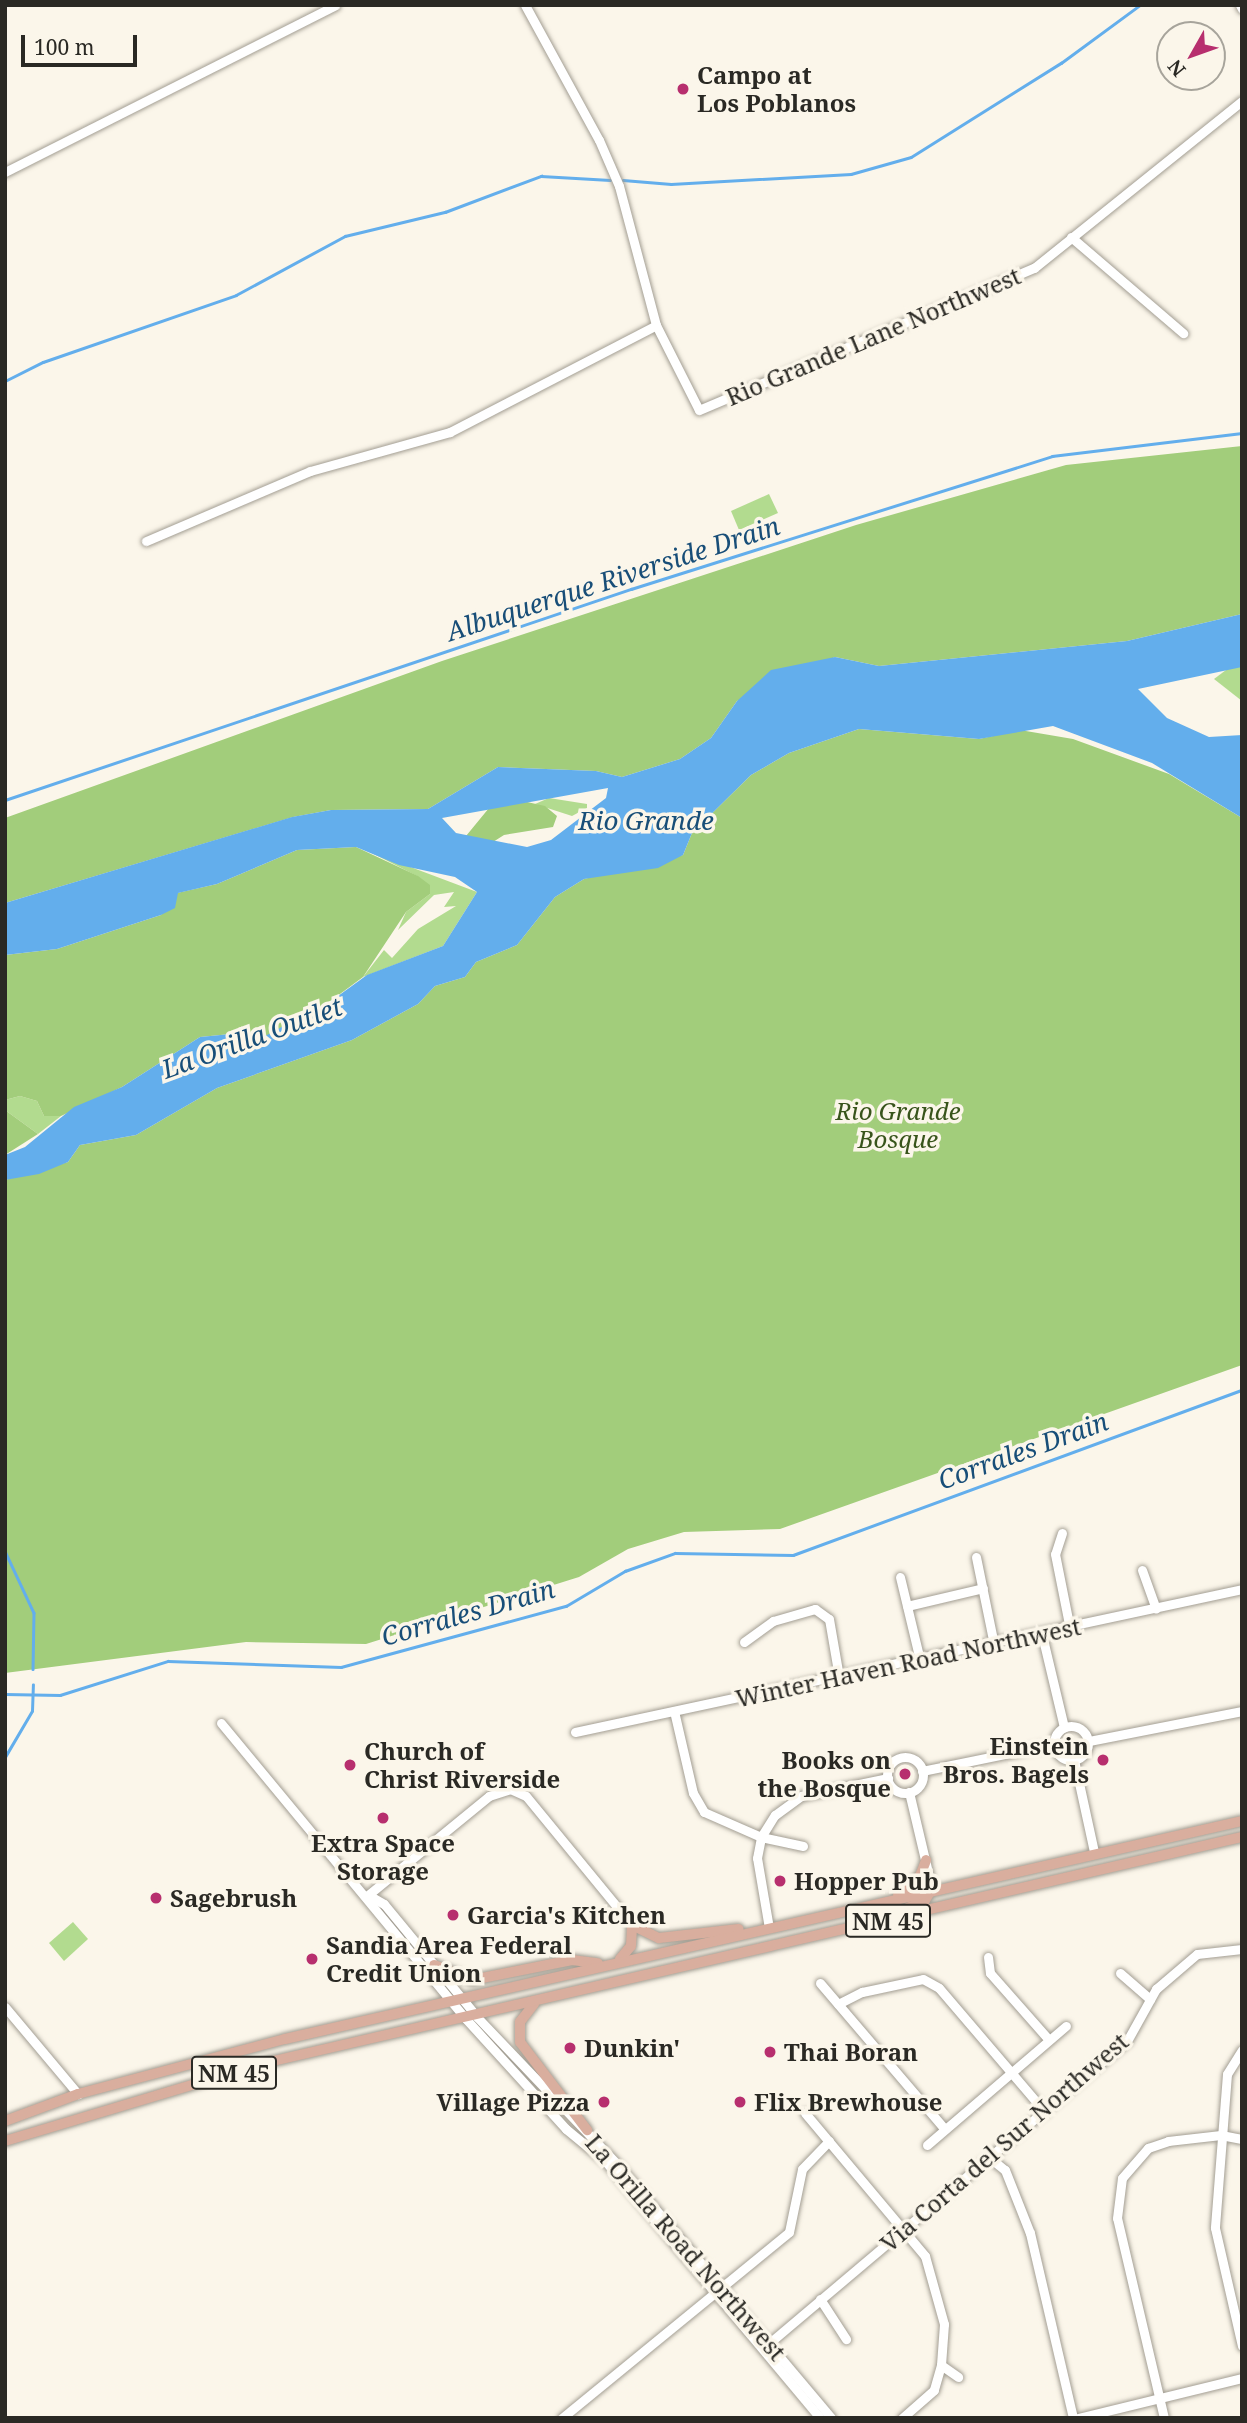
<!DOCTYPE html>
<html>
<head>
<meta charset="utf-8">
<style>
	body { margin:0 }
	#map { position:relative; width:1247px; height:2423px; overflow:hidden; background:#fbf6ea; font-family:"Noto Serif",serif }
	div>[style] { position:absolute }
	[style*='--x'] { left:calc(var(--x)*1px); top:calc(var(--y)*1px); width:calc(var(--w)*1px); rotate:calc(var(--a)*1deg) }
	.green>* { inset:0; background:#b2db8f }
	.forest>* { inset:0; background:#a2cd7b }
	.water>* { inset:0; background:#63aeec }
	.stream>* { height:2.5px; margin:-1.25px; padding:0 1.25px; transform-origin:1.25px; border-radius:1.25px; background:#63aeec }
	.roads { filter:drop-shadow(0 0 2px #a39e93) drop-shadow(0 0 2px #a39e93) }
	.minor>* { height:9px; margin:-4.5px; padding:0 4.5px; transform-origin:4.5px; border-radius:4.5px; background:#fff }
	.minor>.ring { margin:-4.5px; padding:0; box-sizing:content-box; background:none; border:9px solid #fff; border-radius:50% }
	.major>* { height:10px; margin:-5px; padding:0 5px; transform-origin:5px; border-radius:5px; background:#d9ae9e }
	.dots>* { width:19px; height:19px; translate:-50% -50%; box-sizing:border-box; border:4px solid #fbf6ea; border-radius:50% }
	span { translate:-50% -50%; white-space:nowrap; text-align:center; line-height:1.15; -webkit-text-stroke:7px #fbf6ea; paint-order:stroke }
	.shield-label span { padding:2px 5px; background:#fbf6ea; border:2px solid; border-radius:5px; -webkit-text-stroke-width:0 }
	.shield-label { font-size:23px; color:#2a2924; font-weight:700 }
	.poi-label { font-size:24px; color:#2a2924; font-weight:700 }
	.left { translate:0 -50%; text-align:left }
	.right { translate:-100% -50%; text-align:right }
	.street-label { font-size:24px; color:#2a2924 }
	.park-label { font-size:24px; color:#38541b; font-style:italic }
	.water-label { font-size:26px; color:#184e78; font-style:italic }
	.frame { position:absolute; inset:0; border:7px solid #2a2924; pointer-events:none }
	.north { position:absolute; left:1156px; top:21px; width:70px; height:70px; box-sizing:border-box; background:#fbf6ea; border:2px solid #a7a49b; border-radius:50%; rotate:230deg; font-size:19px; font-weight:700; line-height:28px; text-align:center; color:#2a2924 }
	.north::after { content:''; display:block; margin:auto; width:24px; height:32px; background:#b72f6e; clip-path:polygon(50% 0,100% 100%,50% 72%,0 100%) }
	.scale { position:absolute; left:21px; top:35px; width:116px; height:32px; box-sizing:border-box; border:4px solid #2a2924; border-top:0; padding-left:9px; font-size:21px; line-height:24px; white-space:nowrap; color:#2a2924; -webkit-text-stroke:5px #fbf6ea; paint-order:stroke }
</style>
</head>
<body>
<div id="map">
	<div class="green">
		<i style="clip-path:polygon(769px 494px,778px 513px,739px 530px,731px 511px)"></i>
		<i style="clip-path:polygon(1230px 667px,1242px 667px,1242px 701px,1214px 679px)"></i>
		<i style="clip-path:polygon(549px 798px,587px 804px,587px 808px,572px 816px,535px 804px)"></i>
		<i style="clip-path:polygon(368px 851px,477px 892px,443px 946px,363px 977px,384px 950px,392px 958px,418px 929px,456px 906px,444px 907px,454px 892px,434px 895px,398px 930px,406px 912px,430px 894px,417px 876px)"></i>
		<i style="clip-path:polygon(20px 1096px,37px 1101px,44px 1116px,61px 1116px,38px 1134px,5px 1110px,5px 1100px)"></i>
		<i style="clip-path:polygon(73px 1922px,88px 1939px,64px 1961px,49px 1943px)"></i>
	</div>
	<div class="forest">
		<i style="clip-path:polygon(1242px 446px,1242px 614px,1127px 641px,879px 666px,835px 657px,737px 701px,711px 738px,680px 759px,622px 777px,596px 771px,498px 767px,428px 809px,331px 810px,293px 817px,5px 903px,5px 818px,442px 661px,856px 525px,1066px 465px)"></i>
		<i style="clip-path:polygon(859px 729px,979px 739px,1020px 730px,1073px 739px,1169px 774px,1242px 818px,1242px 1365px,780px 1529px,684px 1532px,628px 1549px,579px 1577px,366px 1644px,246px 1642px,5px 1673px,5px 1180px,68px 1162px,80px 1145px,136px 1135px,217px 1088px,352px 1040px,418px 1004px,435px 986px,465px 977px,476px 962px,517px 945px,555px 897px,584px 879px,683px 855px,692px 833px,751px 775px,789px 753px)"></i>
		<i style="clip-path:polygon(527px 802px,545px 806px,557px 816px,553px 827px,504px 835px,493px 842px,466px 836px,489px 808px)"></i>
		<i style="clip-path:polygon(356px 847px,418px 876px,430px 885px,430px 894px,406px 912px,363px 977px,298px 1025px,258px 1040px,241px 1033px,200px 1037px,122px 1087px,61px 1116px,44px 1116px,37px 1101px,20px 1096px,5px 1100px,5px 955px,57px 949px,161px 915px,177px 893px,217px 884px,297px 850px)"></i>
		<i style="clip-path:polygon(5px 1110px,38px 1134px,5px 1155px)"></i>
	</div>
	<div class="water">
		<i style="clip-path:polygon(evenodd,1242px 614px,1242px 667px,1138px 689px,1167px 718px,1209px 737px,1242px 735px,1242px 818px,1152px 763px,1053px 726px,979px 739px,859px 729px,789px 753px,751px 775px,692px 833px,683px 855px,658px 868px,584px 879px,555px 897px,517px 945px,476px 962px,465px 977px,435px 986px,418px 1004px,352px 1040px,217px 1088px,136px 1135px,80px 1145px,68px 1162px,39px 1174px,5px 1180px,5px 1155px,25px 1147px,74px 1107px,122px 1087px,200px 1037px,241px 1033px,258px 1040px,287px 1024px,298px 1025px,367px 975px,443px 946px,477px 892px,455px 877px,399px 865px,356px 847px,297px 850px,217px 884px,178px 893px,175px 908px,161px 915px,57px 949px,5px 955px,5px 903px,292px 817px,331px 810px,428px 809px,498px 767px,596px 771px,622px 777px,680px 759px,711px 738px,737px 701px,771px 670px,835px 657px,879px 666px,1127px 641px,1242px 614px,608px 788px,606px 798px,551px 840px,527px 847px,456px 833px,442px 818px,608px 788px)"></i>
	</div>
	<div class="stream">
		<i style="--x:623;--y:180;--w:48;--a:4.8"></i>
		<i style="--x:671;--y:184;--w:180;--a:-3.2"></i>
		<i style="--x:851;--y:174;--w:62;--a:-15.8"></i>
		<i style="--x:911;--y:157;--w:177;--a:-32.1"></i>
		<i style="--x:1061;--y:63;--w:98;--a:-36.3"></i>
		<i style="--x:5;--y:381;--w:42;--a:-26.6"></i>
		<i style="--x:43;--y:362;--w:204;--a:-19.1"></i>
		<i style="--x:236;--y:295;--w:124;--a:-28.4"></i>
		<i style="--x:345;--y:236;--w:103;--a:-13.5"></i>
		<i style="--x:445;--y:212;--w:103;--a:-20.6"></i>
		<i style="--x:541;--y:176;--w:69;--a:3.3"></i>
		<i style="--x:5;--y:800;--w:661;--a:-18.63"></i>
		<i style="--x:631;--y:589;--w:442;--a:-17.5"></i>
		<i style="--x:1052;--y:456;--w:191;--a:-6.9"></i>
		<i style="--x:5;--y:1551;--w:68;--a:64.9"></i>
		<i style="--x:34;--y:1613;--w:56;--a:91"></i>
		<i style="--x:5;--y:1694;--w:55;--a:1"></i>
		<i style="--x:60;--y:1695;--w:113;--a:-17.5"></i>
		<i style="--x:168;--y:1661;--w:173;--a:2"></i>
		<i style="--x:341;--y:1667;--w:233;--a:-15.2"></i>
		<i style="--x:566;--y:1606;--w:69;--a:-30.7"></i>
		<i style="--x:625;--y:1571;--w:53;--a:-19.8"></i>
		<i style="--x:675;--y:1553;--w:118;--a:1"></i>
		<i style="--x:793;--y:1555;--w:478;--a:-20.2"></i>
		<i style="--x:5;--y:1757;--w:53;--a:-59.6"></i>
		<i style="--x:32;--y:1711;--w:26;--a:-88"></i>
	</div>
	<div class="roads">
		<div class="minor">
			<i style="--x:525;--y:5;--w:154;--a:61.3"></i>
			<i style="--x:599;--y:140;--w:50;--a:66.5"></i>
			<i style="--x:619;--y:186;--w:144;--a:75.1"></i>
			<i style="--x:656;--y:325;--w:95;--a:63.2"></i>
			<i style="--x:699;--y:410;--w:364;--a:-23"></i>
			<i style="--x:1034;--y:268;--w:267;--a:-38.8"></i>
			<i style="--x:1240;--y:5;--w:4;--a:63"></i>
			<i style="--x:5;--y:172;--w:370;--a:-26.8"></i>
			<i style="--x:1071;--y:237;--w:148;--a:40.6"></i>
			<i style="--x:146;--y:541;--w:178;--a:-23.1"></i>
			<i style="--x:310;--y:471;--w:145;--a:-15.6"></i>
			<i style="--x:450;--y:432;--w:232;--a:-27.4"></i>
			<i style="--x:1062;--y:1533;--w:22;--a:108"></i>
			<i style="--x:1055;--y:1554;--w:76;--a:78.7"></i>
			<i style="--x:976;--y:1557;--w:90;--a:78.4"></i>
			<i style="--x:1142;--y:1570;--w:41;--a:70.3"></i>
			<i style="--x:900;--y:1577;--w:85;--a:76.5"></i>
			<i style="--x:907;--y:1606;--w:78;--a:-13.3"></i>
			<i style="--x:1042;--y:1635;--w:95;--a:76.6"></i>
			<i style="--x:744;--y:1642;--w:36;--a:-36"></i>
			<i style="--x:773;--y:1621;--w:44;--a:-15.9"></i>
			<i style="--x:815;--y:1609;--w:17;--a:36"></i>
			<i style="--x:829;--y:1619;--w:59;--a:80.2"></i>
			<i style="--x:674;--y:1711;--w:84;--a:77"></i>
			<i style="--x:693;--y:1793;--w:22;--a:60"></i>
			<i style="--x:704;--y:1812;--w:62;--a:23.7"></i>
			<i style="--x:761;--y:1837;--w:43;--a:12.1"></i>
			<i style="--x:221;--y:1723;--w:384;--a:50.4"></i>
			<i style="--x:466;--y:2019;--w:149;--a:47.7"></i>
			<i style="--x:566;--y:2129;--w:52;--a:39.5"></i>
			<i style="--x:606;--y:2162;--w:334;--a:50.1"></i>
			<i class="ring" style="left:1054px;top:1726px;width:25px;height:25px"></i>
			<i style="--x:575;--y:1732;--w:682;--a:-12.1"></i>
			<i style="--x:1089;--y:1741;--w:156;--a:-11.1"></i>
			<i class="ring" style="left:887px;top:1757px;width:27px;height:27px"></i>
			<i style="--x:1074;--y:1760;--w:94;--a:77.7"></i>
			<i style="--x:922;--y:1771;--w:135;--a:-11.6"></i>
			<i style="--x:909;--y:1792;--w:100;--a:76.7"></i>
			<i style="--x:368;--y:1895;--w:156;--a:-39.3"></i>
			<i style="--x:489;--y:1796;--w:22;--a:-18"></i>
			<i style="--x:510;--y:1789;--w:17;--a:24"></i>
			<i style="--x:526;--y:1796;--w:167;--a:50.6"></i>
			<i style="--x:370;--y:1896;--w:16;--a:30"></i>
			<i style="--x:384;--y:1904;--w:146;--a:50.5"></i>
			<i style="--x:477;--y:2017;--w:207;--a:46.4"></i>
			<i style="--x:620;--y:2167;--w:328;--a:49.9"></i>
			<i style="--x:769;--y:1928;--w:71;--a:-99.7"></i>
			<i style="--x:757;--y:1858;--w:21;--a:-79"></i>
			<i style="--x:761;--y:1837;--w:26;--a:-58"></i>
			<i style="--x:775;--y:1815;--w:32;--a:-36"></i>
			<i style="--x:801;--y:1796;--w:89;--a:-11.7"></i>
			<i style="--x:988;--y:1957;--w:16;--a:83"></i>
			<i style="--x:990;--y:1973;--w:89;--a:48.6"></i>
			<i style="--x:1120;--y:1973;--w:40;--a:41"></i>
			<i style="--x:820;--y:1983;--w:189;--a:49.5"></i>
			<i style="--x:838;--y:2004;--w:27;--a:-27"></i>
			<i style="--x:862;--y:1992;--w:62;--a:-12"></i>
			<i style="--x:923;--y:1979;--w:18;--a:29"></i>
			<i style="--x:939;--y:1988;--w:163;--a:49.5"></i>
			<i style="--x:5;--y:2007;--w:114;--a:50"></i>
			<i style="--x:1242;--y:2050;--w:28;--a:122"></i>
			<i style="--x:1227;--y:2074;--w:154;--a:94.5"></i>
			<i style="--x:1215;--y:2228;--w:121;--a:77.1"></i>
			<i style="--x:805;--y:2113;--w:187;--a:50"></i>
			<i style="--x:925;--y:2256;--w:71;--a:74.4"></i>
			<i style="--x:944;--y:2324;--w:41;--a:94.2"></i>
			<i style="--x:941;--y:2365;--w:26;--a:106"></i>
			<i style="--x:934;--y:2390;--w:43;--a:138.8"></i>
			<i style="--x:927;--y:2145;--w:183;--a:-40.6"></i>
			<i style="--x:990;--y:2158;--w:19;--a:39"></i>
			<i style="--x:1005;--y:2170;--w:68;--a:68.4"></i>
			<i style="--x:1030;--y:2233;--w:190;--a:76.9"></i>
			<i style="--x:820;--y:2299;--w:48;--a:57"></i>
			<i style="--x:767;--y:2345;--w:471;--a:-40.2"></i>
			<i style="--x:1127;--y:2041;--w:60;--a:-60.9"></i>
			<i style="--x:1156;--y:1989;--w:54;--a:-40.5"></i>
			<i style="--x:1197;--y:1954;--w:45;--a:-6.3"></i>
			<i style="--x:941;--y:2365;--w:21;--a:35"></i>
			<i style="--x:562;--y:2418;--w:293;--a:-39.3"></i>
			<i style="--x:789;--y:2232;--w:64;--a:-78.3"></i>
			<i style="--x:802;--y:2169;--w:39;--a:-46"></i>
			<i style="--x:1078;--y:2418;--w:169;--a:-13.7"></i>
			<i style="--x:1164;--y:2418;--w:205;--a:-103.2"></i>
			<i style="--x:1117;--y:2218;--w:40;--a:-82.9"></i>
			<i style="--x:1122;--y:2178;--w:40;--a:-49"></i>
			<i style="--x:1148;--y:2148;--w:21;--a:-19"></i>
			<i style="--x:1168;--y:2141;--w:53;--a:-6.5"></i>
			<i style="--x:1221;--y:2135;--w:21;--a:11"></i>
		</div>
		<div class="major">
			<i style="--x:898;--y:1895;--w:29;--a:-41"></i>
			<i style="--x:920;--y:1876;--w:17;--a:-69"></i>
			<i style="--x:903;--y:1910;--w:24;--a:-24"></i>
			<i style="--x:925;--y:1900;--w:13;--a:-58"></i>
			<i style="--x:632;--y:1925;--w:30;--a:26"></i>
			<i style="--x:659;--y:1938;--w:80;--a:-6.5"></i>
			<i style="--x:620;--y:1959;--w:17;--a:-50"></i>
			<i style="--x:631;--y:1946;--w:21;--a:-87"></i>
			<i style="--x:434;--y:1965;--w:41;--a:21.5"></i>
			<i style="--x:472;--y:1980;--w:102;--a:-11.3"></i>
			<i style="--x:572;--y:1960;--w:26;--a:7"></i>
			<i style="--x:534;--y:2004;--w:23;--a:128"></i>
			<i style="--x:520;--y:2022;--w:20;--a:90"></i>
			<i style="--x:520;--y:2042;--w:111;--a:52.7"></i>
			<i style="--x:5;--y:2121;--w:78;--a:-20.3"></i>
			<i style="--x:78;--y:2094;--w:214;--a:-14.9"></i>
			<i style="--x:285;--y:2039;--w:982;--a:-12.83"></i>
			<i style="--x:5;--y:2141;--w:276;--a:-16.7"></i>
			<i style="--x:269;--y:2062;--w:999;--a:-13.02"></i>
		</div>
	</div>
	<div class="dots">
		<i style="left:683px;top:89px;background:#b72f6e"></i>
		<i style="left:1103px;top:1760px;background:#b72f6e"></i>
		<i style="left:350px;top:1765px;background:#b72f6e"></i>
		<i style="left:905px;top:1774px;background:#b72f6e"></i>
		<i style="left:383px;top:1818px;background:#b72f6e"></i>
		<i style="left:780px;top:1881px;background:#b72f6e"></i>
		<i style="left:156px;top:1898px;background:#b72f6e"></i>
		<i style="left:453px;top:1915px;background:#b72f6e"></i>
		<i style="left:312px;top:1959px;background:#b72f6e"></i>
		<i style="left:570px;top:2048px;background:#b72f6e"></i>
		<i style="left:770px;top:2052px;background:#b72f6e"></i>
		<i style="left:604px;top:2102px;background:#b72f6e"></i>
		<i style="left:740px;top:2102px;background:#b72f6e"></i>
	</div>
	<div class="shield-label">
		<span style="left:888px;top:1921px">NM 45</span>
		<span style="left:234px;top:2073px">NM 45</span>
	</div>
	<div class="poi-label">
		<span class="left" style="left:697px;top:89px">Campo at<br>Los Poblanos</span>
		<span class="right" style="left:1089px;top:1760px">Einstein<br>Bros. Bagels</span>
		<span class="left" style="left:364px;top:1765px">Church of<br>Christ Riverside</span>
		<span class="right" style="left:891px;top:1774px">Books on<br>the Bosque</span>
		<span style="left:383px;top:1857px">Extra Space<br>Storage</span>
		<span class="left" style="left:794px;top:1881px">Hopper Pub</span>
		<span class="left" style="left:170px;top:1898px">Sagebrush</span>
		<span class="left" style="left:467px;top:1915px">Garcia's Kitchen</span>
		<span class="left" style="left:326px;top:1959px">Sandia Area Federal<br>Credit Union</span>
		<span class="left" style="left:584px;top:2048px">Dunkin'</span>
		<span class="left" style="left:784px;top:2052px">Thai Boran</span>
		<span class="right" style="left:590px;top:2102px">Village Pizza</span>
		<span class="left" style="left:754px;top:2102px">Flix Brewhouse</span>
	</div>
	<div class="street-label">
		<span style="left:873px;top:336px;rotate:-23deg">Rio Grande Lane Northwest</span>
		<span style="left:908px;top:1662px;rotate:-12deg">Winter Haven Road Northwest</span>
		<span style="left:1004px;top:2142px;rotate:-41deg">Via Corta del Sur Northwest</span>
		<span style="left:686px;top:2247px;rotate:49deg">La Orilla Road Northwest</span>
	</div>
	<div class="park-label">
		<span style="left:898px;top:1125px">Rio Grande<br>Bosque</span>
	</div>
	<div class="water-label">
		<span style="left:613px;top:579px;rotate:-18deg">Albuquerque Riverside Drain</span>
		<span style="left:646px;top:821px">Rio Grande</span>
		<span style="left:252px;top:1038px;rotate:-20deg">La Orilla Outlet</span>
		<span style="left:1023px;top:1451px;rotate:-20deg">Corrales Drain</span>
		<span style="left:468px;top:1613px;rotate:-16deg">Corrales Drain</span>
	</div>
	<div class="frame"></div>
	<div class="north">N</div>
	<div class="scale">100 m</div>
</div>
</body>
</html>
